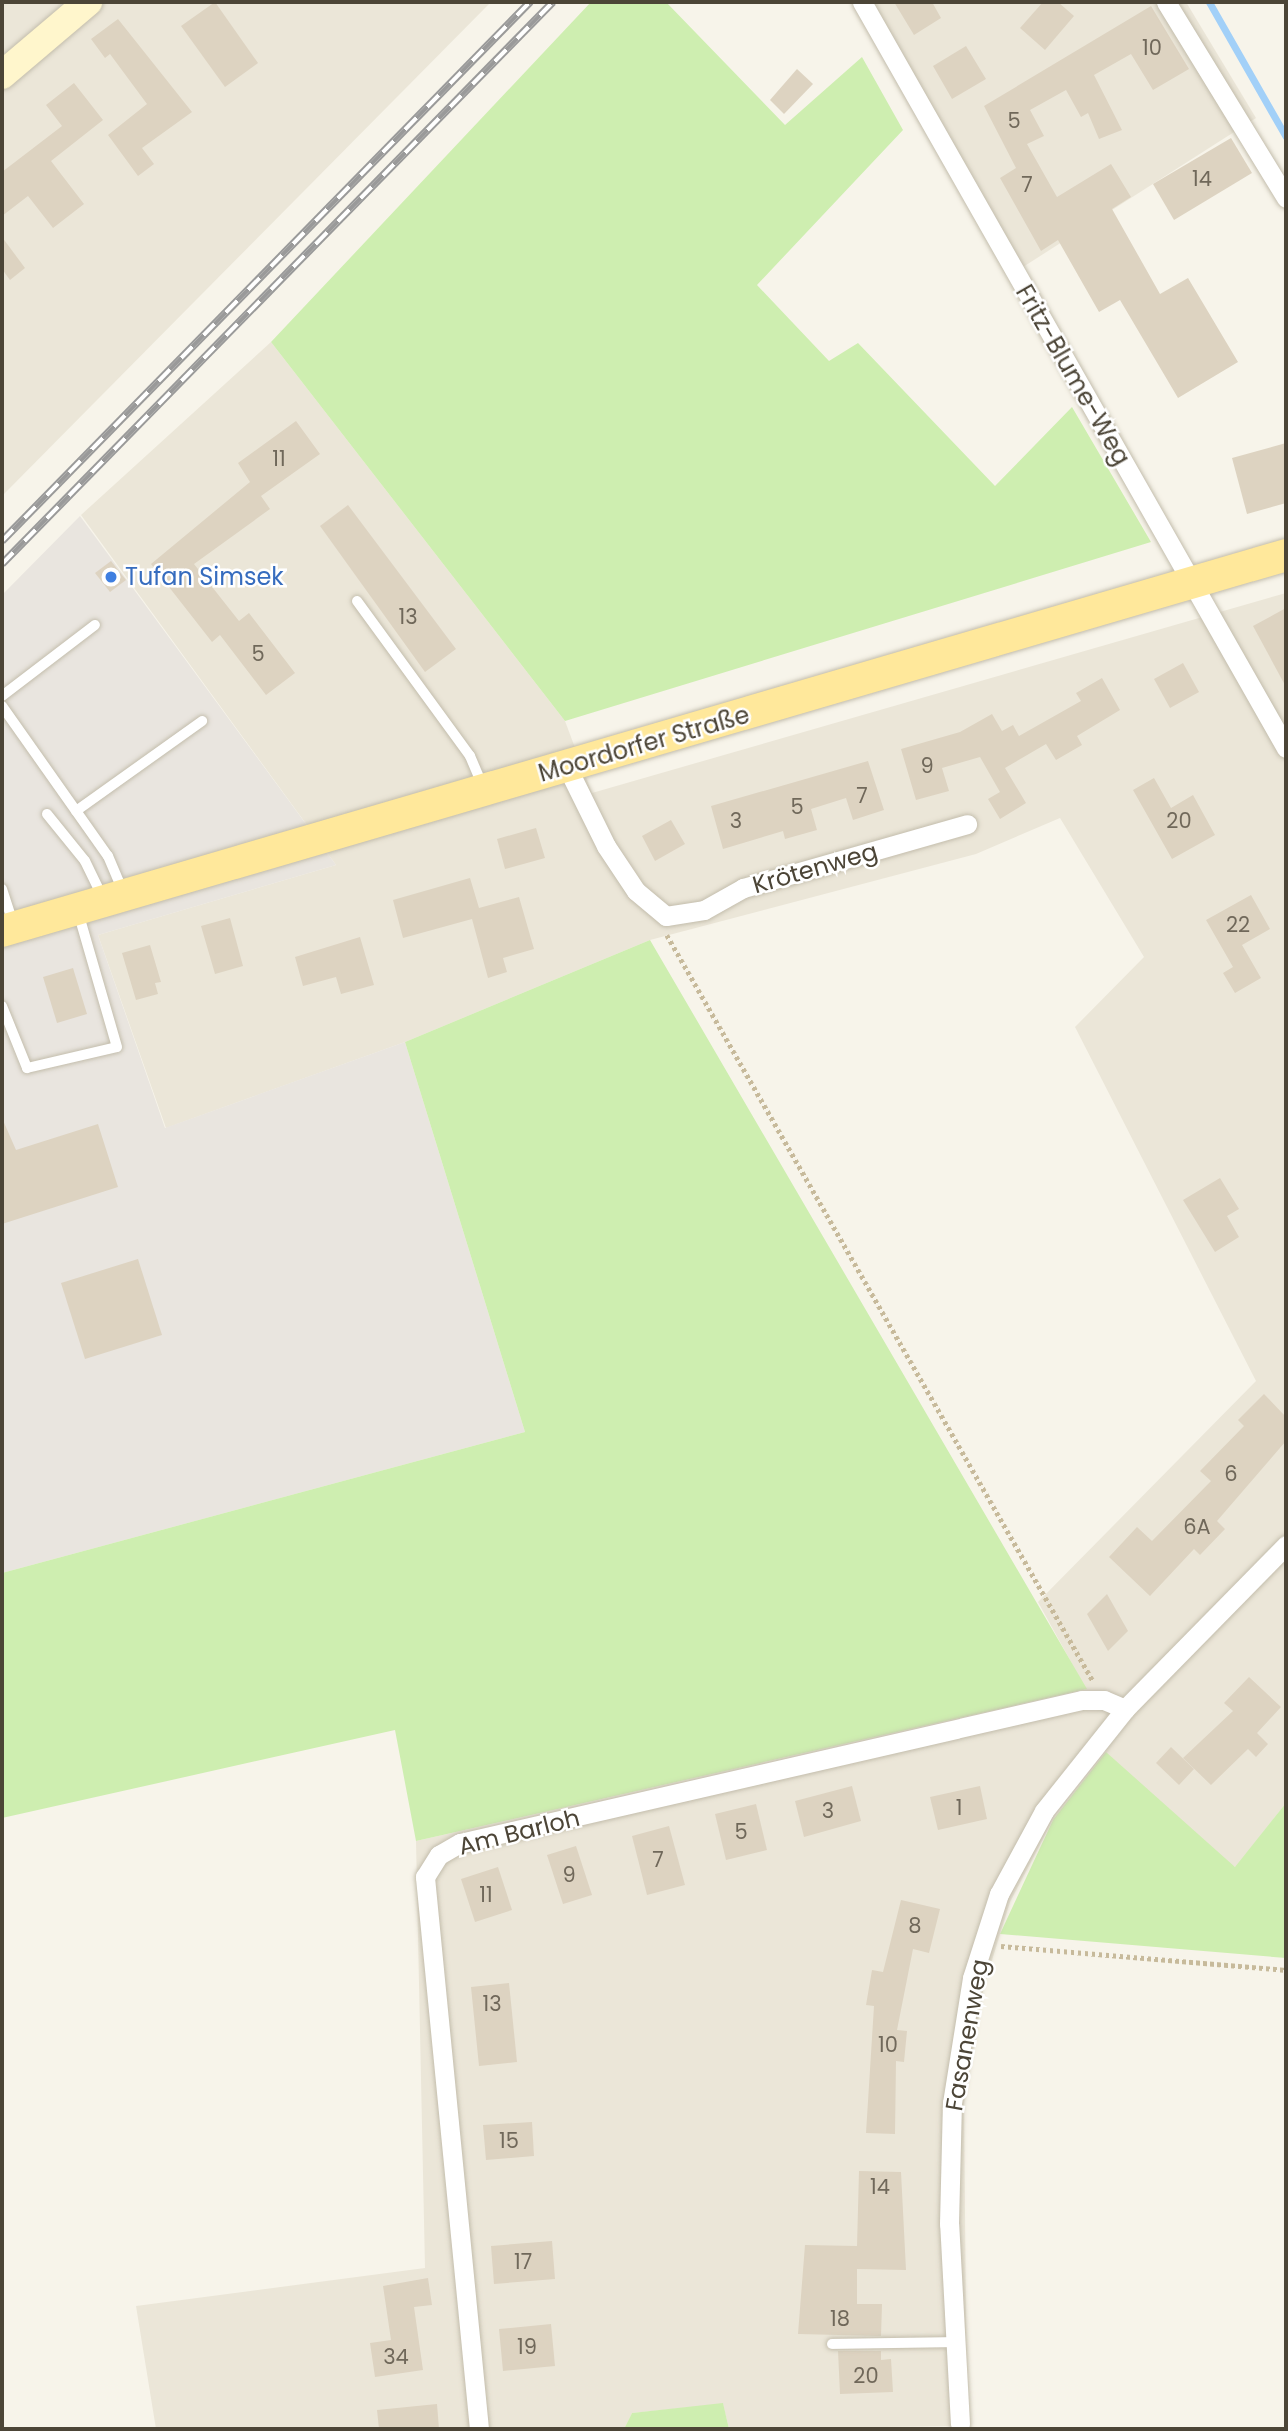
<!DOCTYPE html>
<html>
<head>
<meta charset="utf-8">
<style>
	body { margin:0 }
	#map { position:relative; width:1288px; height:2431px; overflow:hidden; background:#f7f4ea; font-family:Poppins,sans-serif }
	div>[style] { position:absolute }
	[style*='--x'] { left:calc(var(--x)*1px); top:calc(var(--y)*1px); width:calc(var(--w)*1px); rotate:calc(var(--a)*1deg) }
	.residential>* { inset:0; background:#ebe6d8 }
	.industrial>* { inset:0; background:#e9e5df }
	.green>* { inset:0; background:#ceeeb0 }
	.stream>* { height:7px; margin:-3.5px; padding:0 3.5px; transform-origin:3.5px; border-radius:3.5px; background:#a2d0f8 }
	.building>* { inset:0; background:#ddd3c1 }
	.path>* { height:4.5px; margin-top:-2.25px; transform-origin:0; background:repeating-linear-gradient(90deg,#c7ba9b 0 3.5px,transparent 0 7px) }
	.roads { filter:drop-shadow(0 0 2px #c3bdac) drop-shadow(0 0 2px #c3bdac) }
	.lane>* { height:10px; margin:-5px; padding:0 5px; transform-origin:5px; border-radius:5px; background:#fff }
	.street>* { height:19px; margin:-9.5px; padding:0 9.5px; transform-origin:9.5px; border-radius:9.5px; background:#fff }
	.secondary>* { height:28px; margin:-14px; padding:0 14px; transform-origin:14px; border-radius:14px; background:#fff6cc }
	.primary>* { height:32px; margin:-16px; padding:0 16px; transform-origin:16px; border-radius:16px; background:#ffe89b }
	.rail>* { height:8px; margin-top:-4px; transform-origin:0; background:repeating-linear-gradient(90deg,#fff 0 16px,#9a9a9a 0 32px); box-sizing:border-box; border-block:2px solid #9a9a9a }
	.dots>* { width:19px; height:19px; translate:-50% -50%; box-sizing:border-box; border:4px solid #fff; border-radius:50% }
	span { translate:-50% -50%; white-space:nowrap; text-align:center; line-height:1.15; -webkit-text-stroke:5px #fff; paint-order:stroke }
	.number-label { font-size:21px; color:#70685a }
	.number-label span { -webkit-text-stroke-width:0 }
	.street-label { font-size:24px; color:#4c4537 }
	.shop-label { font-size:24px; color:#366cbe }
	.left { translate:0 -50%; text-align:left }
	.frame { position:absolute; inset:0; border:4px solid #4c4537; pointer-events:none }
</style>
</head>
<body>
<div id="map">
	<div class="residential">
		<i style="clip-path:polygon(2px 2px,491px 2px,2px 496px)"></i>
		<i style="clip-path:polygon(857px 2px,1186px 2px,1256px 118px,1023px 267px)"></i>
		<i style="clip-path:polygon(271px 342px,565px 721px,592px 793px,1286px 593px,1286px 1803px,1236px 1867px,1053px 1820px,1010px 1902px,984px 1986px,964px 2103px,967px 2426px,729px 2429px,723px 2404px,632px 2413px,624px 2429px,156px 2429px,136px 2306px,425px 2268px,416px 1841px,1086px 1689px,1038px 1602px,1256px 1381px,1075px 1027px,1144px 957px,1060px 818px,976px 854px,650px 940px,405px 1042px,166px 1128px,98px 935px,336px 865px,81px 515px)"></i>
	</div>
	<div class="industrial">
		<i style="clip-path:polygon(80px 516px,336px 865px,98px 935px,165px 1128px,405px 1042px,525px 1432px,2px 1573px,2px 595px)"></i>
	</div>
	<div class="green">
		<i style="clip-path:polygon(591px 2px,666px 2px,785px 125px,862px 57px,903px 130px,757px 285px,829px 361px,858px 343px,995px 486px,1072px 407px,1151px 542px,565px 721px,271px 342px)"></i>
		<i style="clip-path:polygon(650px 940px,1087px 1689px,416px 1841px,395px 1730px,2px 1818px,2px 1573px,525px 1432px,405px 1042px)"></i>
		<i style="clip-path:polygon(1106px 1752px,1235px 1867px,1286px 1803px,1286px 1958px,1000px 1934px,1053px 1820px)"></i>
		<i style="clip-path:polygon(723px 2403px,729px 2429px,624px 2429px,632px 2413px)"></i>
	</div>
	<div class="stream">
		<i style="--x:1209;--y:2;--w:155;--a:60.3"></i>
	</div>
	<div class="building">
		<i style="clip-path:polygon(215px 2px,258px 63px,225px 87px,181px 26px)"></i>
		<i style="clip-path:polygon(894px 2px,932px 2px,941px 18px,914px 35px)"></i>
		<i style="clip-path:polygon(1043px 2px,1058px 2px,1074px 16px,1045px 50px,1020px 28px)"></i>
		<i style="clip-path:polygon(1151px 6px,1189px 69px,1153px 90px,1131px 54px,1094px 75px,1122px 130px,1099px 139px,1088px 113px,1081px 117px,1066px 90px,1030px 110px,1044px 136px,1027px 144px,1057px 197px,1111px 164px,1131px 197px,1112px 209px,1160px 294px,1188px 278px,1238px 362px,1178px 398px,1120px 300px,1099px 312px,1058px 240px,1041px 251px,1000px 178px,1016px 168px,984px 106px)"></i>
		<i style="clip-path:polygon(118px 19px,192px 112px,142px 148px,154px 164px,138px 176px,108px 135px,147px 104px,110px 54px,105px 58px,91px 39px)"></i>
		<i style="clip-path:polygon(966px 46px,986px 79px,952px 99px,933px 66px)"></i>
		<i style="clip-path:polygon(797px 69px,813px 84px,784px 114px,770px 100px)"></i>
		<i style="clip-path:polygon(74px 83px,103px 120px,51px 161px,84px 204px,53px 228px,28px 196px,2px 216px,2px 172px,62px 126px,46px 105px)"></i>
		<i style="clip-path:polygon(1231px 138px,1252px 173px,1174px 220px,1153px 184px)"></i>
		<i style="clip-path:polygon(2px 237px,25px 268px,10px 280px,2px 269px)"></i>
		<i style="clip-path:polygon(296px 421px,320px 454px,261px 496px,270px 509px,194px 564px,239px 621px,249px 613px,295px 673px,266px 695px,220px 635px,212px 642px,151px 564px,250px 482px,238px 463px)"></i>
		<i style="clip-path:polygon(1286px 443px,1286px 503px,1247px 514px,1232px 458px)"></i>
		<i style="clip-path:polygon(348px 505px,456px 649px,425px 672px,320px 526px)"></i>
		<i style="clip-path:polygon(111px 561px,126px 580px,110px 592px,95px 573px)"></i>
		<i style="clip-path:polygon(1286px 608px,1286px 687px,1253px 626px)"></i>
		<i style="clip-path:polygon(1183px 663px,1199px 692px,1170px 708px,1154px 679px)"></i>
		<i style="clip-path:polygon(1102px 678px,1120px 710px,1077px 736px,1082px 745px,1056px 760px,1046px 744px,1005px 768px,1026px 803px,1000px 819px,988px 799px,1000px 792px,980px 757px,942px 768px,949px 791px,916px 800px,901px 749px,960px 732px,992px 714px,1002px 731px,1013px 725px,1019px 736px,1081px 701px,1076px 693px)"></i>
		<i style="clip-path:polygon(868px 761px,884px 810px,853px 820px,846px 798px,811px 809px,817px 830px,785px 839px,783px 831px,723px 849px,711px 806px)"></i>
		<i style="clip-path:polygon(1154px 778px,1171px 808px,1193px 795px,1215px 835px,1172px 859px,1133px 790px)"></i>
		<i style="clip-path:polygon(671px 820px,685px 844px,655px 861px,642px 836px)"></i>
		<i style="clip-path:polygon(536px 828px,545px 858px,505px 869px,497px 839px)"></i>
		<i style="clip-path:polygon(470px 878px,479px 908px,519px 897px,534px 949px,503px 958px,507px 972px,488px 978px,472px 919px,403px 938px,393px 900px)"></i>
		<i style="clip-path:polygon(1251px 895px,1270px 929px,1242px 945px,1261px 978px,1235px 993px,1223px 973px,1233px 967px,1206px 920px)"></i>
		<i style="clip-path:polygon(230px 918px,243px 966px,215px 974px,201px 926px)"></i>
		<i style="clip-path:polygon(360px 937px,374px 985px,341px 994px,336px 977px,303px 986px,295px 957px)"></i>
		<i style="clip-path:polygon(150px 945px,161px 982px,155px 983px,158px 994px,136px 1000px,122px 953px)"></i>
		<i style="clip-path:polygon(73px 968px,87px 1014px,57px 1023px,43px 977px)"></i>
		<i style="clip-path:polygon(2px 1118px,16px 1150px,98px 1124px,118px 1187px,2px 1224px)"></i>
		<i style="clip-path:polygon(1220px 1178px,1239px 1209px,1227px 1216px,1239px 1237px,1215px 1252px,1183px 1200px)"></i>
		<i style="clip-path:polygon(138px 1259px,162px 1335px,85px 1359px,61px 1283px)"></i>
		<i style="clip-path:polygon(1264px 1394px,1286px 1417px,1286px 1441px,1217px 1521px,1225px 1529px,1200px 1555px,1194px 1549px,1150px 1596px,1109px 1557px,1137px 1527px,1152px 1541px,1211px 1481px,1200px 1471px,1244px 1426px,1238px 1420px)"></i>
		<i style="clip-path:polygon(1107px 1594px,1128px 1631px,1108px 1651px,1087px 1614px)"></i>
		<i style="clip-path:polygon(1249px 1677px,1281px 1707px,1257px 1733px,1268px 1744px,1256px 1757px,1248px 1749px,1211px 1785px,1183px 1758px,1233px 1711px,1224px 1703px)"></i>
		<i style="clip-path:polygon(1171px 1747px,1194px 1769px,1179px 1785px,1156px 1763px)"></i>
		<i style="clip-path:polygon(852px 1786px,861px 1821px,804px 1837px,795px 1801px)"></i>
		<i style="clip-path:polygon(980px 1786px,987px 1819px,938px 1830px,930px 1797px)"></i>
		<i style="clip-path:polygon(756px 1804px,767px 1850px,726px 1860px,715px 1814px)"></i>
		<i style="clip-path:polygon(669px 1826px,685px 1885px,647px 1895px,632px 1836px)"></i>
		<i style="clip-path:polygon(576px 1846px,592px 1895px,563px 1904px,547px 1855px)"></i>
		<i style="clip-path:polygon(498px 1867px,512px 1910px,475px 1922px,461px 1879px)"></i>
		<i style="clip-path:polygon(901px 1900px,940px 1909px,929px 1953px,913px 1949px,897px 2030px,907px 2031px,904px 2062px,896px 2061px,895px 2134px,866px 2133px,874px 2006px,866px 2005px,872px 1970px,883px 1972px)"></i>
		<i style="clip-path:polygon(509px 1983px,517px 2062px,479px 2066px,471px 1987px)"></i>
		<i style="clip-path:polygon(532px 2122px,534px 2156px,486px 2160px,483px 2125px)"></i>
		<i style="clip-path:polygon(859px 2171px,901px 2172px,906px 2270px,857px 2269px,857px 2304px,882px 2304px,881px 2336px,798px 2334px,805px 2245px,857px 2246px)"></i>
		<i style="clip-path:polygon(552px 2241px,555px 2279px,494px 2284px,491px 2246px)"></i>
		<i style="clip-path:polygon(428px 2278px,432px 2305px,414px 2307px,423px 2370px,375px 2377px,370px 2343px,391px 2340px,383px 2286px)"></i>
		<i style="clip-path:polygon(551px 2324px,555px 2366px,503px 2371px,499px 2329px)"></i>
		<i style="clip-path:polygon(838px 2351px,881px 2351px,881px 2360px,891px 2359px,893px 2392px,840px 2394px)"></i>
		<i style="clip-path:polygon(437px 2404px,439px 2429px,379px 2429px,377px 2410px)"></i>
	</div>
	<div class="path">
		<i style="--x:667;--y:935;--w:859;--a:60.27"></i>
		<i style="--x:1001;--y:1946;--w:286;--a:4.8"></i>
	</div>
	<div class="roads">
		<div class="lane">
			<i style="--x:357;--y:601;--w:192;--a:53.9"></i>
			<i style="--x:470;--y:756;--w:34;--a:67"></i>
			<i style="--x:2;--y:696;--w:117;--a:-37.4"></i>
			<i style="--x:2;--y:706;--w:184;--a:54.8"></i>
			<i style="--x:108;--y:856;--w:39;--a:67"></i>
			<i style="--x:76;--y:811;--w:155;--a:-35.5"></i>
			<i style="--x:47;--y:814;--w:60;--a:51"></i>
			<i style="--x:85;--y:861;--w:41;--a:64.1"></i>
			<i style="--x:2;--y:889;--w:36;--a:72"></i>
			<i style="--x:2;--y:1006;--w:67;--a:68"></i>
			<i style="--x:27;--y:1068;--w:92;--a:-13.1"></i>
			<i style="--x:117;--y:1047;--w:141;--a:-106.1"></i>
			<i style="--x:832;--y:2344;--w:123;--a:-0.9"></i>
		</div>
		<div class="street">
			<i style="--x:862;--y:2;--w:858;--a:60.39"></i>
			<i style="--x:1166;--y:2;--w:230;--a:58.5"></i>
			<i style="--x:567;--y:767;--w:88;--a:63.7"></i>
			<i style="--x:606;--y:846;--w:54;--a:56.3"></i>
			<i style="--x:636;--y:891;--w:39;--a:40"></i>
			<i style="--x:666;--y:916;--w:38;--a:-9"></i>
			<i style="--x:704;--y:910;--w:45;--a:-29.4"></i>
			<i style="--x:743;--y:888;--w:233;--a:-15.9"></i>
			<i style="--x:960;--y:2424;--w:200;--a:-93.1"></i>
			<i style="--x:949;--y:2224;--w:121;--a:-88.6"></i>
			<i style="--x:952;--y:2103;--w:127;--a:-80.9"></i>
			<i style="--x:972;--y:1978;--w:88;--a:-72.2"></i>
			<i style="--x:999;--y:1894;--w:94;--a:-61.5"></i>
			<i style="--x:1044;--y:1811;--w:130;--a:-51.5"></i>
			<i style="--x:1125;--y:1709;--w:230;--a:-45.5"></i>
			<i style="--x:479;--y:2429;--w:555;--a:-95.59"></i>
			<i style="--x:425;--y:1877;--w:26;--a:-58"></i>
			<i style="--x:439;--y:1855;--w:24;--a:-30"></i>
			<i style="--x:460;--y:1843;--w:638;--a:-12.95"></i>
			<i style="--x:1082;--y:1700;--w:22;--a:0"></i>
			<i style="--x:1104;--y:1700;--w:23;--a:23"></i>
		</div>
		<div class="secondary">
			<i style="--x:2;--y:75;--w:113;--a:-40.3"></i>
		</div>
		<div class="primary">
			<i style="--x:2;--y:931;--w:1338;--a:-16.32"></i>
		</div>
	</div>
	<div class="rail">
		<i style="--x:2;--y:541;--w:755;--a:-45.59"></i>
		<i style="--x:2;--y:564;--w:787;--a:-45.57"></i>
	</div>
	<div class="dots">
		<i style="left:111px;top:577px;background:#3f7fe0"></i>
	</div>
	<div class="number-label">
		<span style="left:1152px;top:48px">10</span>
		<span style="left:1014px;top:121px">5</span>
		<span style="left:1202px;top:179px">14</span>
		<span style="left:1027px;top:185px">7</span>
		<span style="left:279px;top:459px">11</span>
		<span style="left:408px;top:617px">13</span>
		<span style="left:258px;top:654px">5</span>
		<span style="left:927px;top:766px">9</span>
		<span style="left:862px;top:796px">7</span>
		<span style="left:797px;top:807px">5</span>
		<span style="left:736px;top:821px">3</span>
		<span style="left:1179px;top:821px">20</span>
		<span style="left:1238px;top:925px">22</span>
		<span style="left:1231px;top:1474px">6</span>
		<span style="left:1197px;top:1527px">6A</span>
		<span style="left:959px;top:1808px">1</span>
		<span style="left:828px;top:1811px">3</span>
		<span style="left:741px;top:1832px">5</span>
		<span style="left:658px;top:1860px">7</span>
		<span style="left:569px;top:1875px">9</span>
		<span style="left:486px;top:1895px">11</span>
		<span style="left:915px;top:1926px">8</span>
		<span style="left:492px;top:2004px">13</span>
		<span style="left:888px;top:2045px">10</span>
		<span style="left:509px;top:2141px">15</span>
		<span style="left:880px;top:2187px">14</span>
		<span style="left:523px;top:2262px">17</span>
		<span style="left:840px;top:2319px">18</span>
		<span style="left:527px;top:2347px">19</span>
		<span style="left:396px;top:2357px">34</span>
		<span style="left:866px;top:2376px">20</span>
	</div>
	<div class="street-label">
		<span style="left:1073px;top:375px;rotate:60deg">Fritz-Blume-Weg</span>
		<span style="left:644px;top:744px;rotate:-16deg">Moordorfer Straße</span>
		<span style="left:815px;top:868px;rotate:-16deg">Krötenweg</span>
		<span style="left:519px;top:1832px;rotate:-14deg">Am Barloh</span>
		<span style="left:967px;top:2035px;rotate:-80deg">Fasanenweg</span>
	</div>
	<div class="shop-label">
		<span class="left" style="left:125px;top:577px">Tufan Simsek</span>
	</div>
	<div class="frame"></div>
</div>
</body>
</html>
